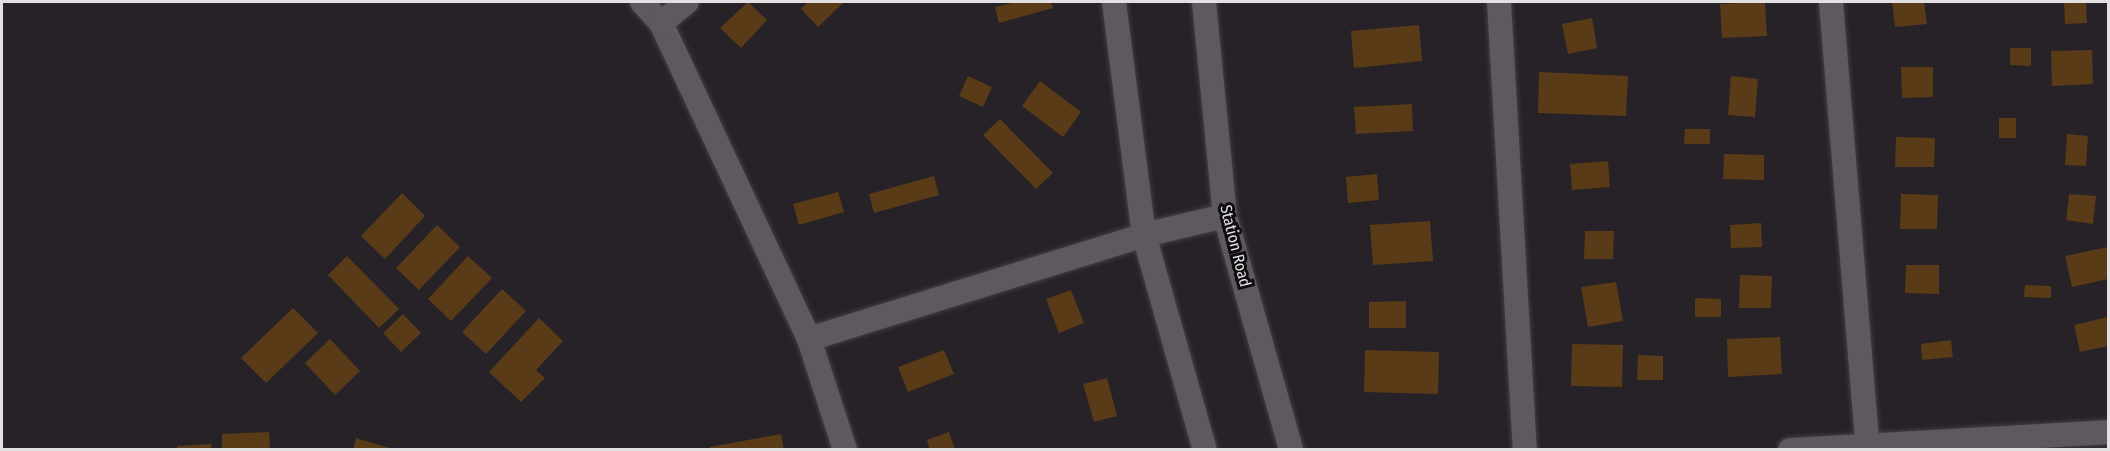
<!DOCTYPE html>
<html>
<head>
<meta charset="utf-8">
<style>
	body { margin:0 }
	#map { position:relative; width:2110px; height:451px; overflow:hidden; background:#272228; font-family:"Fira Sans Condensed",sans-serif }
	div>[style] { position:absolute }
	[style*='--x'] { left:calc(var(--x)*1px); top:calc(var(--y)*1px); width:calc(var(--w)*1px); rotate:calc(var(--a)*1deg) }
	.building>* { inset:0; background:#5a3b17 }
	.roads { filter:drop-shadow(0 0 2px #433e43) drop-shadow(0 0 2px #433e43) }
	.minor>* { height:24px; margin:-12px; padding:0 12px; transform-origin:12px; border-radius:12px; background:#5e585f }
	span { translate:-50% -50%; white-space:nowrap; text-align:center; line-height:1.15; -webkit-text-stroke:6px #0e0c0f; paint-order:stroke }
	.street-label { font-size:16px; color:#e3e0e4 }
	.frame { position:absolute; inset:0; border:3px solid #e3e0e4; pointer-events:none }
</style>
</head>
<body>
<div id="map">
	<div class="building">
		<i style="clip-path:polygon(748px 2px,767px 20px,741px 48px,720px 28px)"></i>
		<i style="clip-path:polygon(808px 2px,844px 2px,818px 27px,801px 9px)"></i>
		<i style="clip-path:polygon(1016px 2px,1051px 2px,1053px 8px,999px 23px,995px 7px)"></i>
		<i style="clip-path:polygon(1765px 2px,1767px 36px,1722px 38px,1720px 4px)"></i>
		<i style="clip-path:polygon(1892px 2px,1924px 2px,1927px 24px,1895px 27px)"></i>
		<i style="clip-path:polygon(2064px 2px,2086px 2px,2087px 23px,2065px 24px)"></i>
		<i style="clip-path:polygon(1592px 18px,1597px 48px,1568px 54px,1562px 24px)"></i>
		<i style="clip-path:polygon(1419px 25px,1422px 61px,1354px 68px,1351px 31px)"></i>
		<i style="clip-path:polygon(2010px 48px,2031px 48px,2031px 66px,2010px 65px)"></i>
		<i style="clip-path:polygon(2092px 50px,2093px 84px,2052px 86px,2051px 51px)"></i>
		<i style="clip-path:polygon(1901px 67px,1933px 67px,1933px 97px,1902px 98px)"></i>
		<i style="clip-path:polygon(1539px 72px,1628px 76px,1626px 116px,1538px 113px)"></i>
		<i style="clip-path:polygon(968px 76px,992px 87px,983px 107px,959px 96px)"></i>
		<i style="clip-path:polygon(1731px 76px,1758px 79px,1755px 117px,1728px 115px)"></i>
		<i style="clip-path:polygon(1040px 81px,1081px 112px,1063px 137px,1022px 106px)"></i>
		<i style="clip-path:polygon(1412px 104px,1413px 131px,1356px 134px,1354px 107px)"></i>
		<i style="clip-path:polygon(1999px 118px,2016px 118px,2016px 138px,1999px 138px)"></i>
		<i style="clip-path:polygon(1000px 119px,1053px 173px,1036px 189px,983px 135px)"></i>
		<i style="clip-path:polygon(1685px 129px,1710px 129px,1710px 144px,1684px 144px)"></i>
		<i style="clip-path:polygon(2067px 134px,2088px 136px,2086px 166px,2065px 165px)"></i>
		<i style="clip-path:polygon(1896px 137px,1935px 138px,1934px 167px,1895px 167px)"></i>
		<i style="clip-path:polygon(1724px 154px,1764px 155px,1764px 180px,1723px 179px)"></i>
		<i style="clip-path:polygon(1608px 161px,1610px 187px,1572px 190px,1570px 164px)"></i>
		<i style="clip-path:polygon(1377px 174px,1379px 200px,1348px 203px,1346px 177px)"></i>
		<i style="clip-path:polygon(934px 176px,939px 195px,874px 213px,869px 194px)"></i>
		<i style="clip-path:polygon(838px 192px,844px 212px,799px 225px,793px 204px)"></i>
		<i style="clip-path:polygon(402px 193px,425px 216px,385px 259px,361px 236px)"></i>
		<i style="clip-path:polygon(1901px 194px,1938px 195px,1937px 229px,1900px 229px)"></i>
		<i style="clip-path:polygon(2069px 194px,2096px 196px,2093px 224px,2066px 220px)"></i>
		<i style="clip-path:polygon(1430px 221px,1433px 261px,1373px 265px,1370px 225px)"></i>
		<i style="clip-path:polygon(1761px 223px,1762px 247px,1731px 248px,1730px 225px)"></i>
		<i style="clip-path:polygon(437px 225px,460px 247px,419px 290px,396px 268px)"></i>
		<i style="clip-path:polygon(1585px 231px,1614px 231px,1613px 259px,1584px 259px)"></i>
		<i style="clip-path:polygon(2108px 247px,2108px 279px,2072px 287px,2065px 256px)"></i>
		<i style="clip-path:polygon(347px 256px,399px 309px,379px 328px,328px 275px)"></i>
		<i style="clip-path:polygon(468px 256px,492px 278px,451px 321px,428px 299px)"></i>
		<i style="clip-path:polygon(1906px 265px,1939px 265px,1939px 294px,1905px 293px)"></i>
		<i style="clip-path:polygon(1740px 275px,1772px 276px,1771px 308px,1739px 308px)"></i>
		<i style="clip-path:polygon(1616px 282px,1623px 321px,1588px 327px,1581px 287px)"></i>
		<i style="clip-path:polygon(2025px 285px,2051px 286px,2051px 298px,2024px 297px)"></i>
		<i style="clip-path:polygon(502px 289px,526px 311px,486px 354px,462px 332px)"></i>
		<i style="clip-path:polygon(1071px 290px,1084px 323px,1059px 333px,1046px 299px)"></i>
		<i style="clip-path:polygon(1695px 298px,1721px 299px,1721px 317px,1695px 317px)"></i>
		<i style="clip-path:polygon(1406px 301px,1406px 328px,1369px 328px,1369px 302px)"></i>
		<i style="clip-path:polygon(293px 308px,318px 333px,266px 383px,241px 358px)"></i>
		<i style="clip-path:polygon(403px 314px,421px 333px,401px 352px,383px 333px)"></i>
		<i style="clip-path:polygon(2108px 317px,2108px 346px,2080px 352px,2074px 325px)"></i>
		<i style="clip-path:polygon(539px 318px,563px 341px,536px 370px,545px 378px,521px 402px,489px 372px)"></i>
		<i style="clip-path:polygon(1780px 337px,1782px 374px,1728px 377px,1727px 339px)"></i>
		<i style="clip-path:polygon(330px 339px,360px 371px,335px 395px,305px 363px)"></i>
		<i style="clip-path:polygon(1951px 340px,1953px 357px,1922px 360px,1921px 344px)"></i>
		<i style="clip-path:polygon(1572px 344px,1623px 345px,1622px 387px,1571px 386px)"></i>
		<i style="clip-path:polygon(944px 350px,954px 374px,908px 392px,898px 367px)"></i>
		<i style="clip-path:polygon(1365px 350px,1439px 352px,1438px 394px,1364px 392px)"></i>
		<i style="clip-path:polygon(1638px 355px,1663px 356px,1663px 380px,1637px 380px)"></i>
		<i style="clip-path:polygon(1107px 378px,1117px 416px,1094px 422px,1083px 384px)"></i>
		<i style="clip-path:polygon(269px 432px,270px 450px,222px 450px,222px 434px)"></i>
		<i style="clip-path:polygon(949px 432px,955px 450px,930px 450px,927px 440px)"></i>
		<i style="clip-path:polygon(781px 434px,784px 450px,710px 450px,710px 447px)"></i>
		<i style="clip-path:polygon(356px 438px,393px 449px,393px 450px,353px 450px)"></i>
		<i style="clip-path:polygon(211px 444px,212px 450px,177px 450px,177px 446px)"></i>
	</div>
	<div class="roads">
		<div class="minor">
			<i style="--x:642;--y:2;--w:28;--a:48"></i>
			<i style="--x:661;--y:23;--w:349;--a:64.9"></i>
			<i style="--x:809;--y:339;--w:117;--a:72"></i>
			<i style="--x:1114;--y:2;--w:235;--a:82.7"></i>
			<i style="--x:1144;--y:235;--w:223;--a:74.2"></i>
			<i style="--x:1204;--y:2;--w:215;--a:84.4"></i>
			<i style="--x:1225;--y:216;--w:243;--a:74.2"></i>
			<i style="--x:1499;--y:2;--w:449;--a:86.7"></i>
			<i style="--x:1831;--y:2;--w:441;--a:85.3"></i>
			<i style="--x:661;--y:23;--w:33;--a:-39"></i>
			<i style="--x:809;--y:339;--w:351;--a:-17.2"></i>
			<i style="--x:1144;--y:235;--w:83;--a:-13.2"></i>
			<i style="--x:1790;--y:450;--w:319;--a:-3.2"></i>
		</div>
	</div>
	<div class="street-label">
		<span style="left:1235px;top:246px;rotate:76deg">Station Road</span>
	</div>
	<div class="frame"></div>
</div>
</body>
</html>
